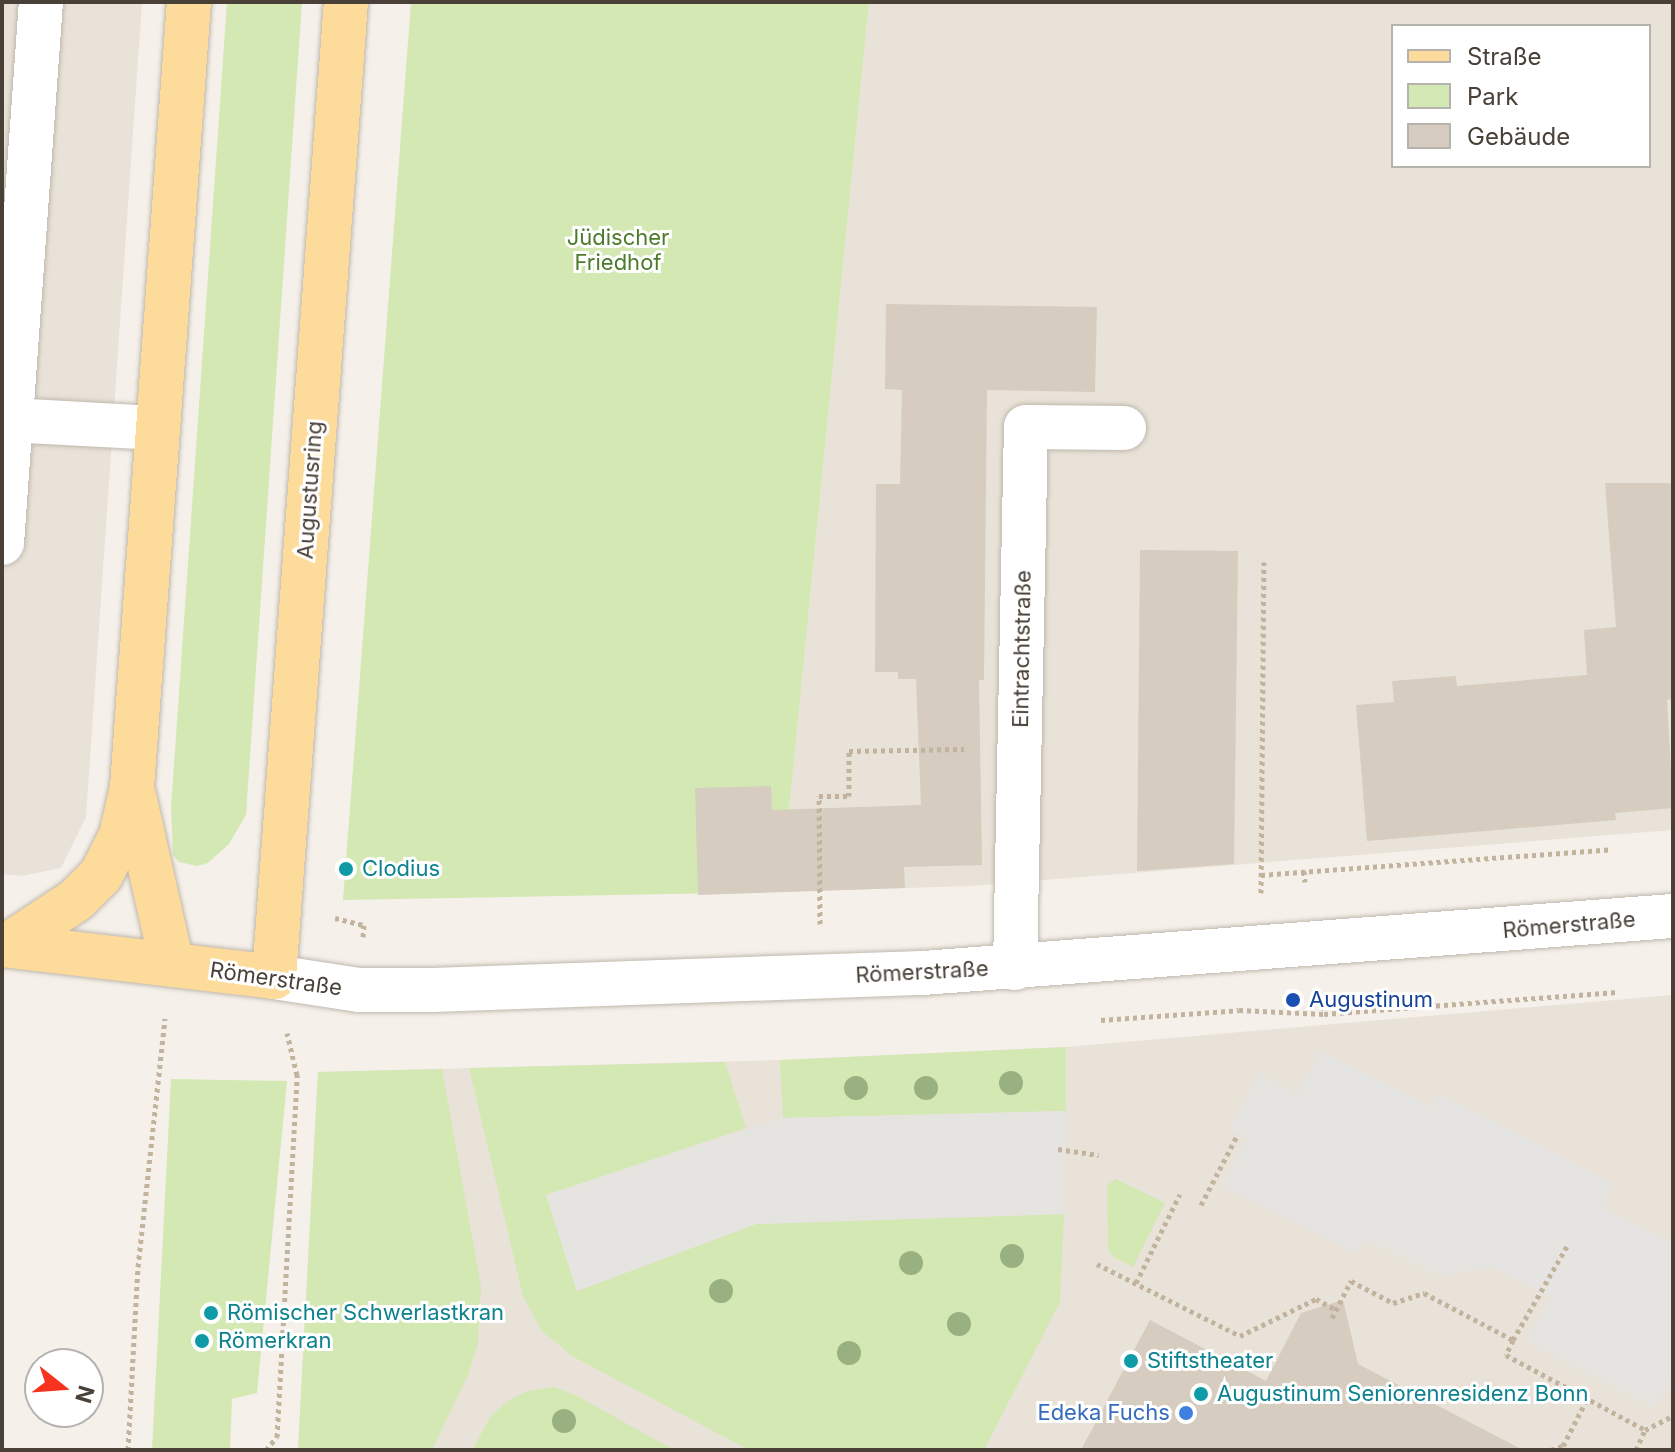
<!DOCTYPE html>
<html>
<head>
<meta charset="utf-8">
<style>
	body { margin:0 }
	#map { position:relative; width:1675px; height:1452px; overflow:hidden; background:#f5f1ea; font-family:Inter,sans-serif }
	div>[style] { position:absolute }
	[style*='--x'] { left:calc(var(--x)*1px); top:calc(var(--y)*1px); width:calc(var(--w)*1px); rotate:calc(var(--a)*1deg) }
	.residential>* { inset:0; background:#e9e2d8 }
	.green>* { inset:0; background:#d4e8b4 }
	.parking>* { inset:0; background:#e6e4e1 }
	.building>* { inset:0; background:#d6ccbf }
	.path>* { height:5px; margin-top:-2.5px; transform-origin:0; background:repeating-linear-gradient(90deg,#c2b39e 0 4px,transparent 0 8px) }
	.roads { filter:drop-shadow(0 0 2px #c0b8ad) drop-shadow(0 0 2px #c0b8ad) }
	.minor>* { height:44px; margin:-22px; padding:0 22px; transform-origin:22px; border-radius:22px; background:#fff }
	.major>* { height:44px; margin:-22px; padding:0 22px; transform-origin:22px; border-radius:22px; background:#fddb9b }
	.trees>* { width:24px; height:24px; margin:-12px; border-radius:50%; background:#99b081 }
	.dots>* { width:22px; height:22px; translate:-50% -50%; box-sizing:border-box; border:4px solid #fff; border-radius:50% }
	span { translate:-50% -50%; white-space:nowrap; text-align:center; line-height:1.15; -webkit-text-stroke:6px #fff; paint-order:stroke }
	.park-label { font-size:22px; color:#4e7b2b }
	.street-label { font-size:22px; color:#494138 }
	.culture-label { font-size:22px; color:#0d838f }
	.left { translate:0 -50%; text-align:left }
	.transit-label { font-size:22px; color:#164399 }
	.shop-label { font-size:22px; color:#366cbe }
	.right { translate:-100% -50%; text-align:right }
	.frame { position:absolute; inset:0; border:4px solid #494138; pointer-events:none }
	.legend { position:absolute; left:1391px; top:24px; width:260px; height:144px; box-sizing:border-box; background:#fff; border:2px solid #b6b3af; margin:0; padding:10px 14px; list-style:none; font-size:24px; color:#494138 }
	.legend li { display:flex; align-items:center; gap:16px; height:40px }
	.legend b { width:40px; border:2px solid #b6b3af }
	.north { position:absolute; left:24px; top:1348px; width:80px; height:80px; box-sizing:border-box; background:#fff; border:2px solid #b6b3af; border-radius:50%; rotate:107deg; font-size:22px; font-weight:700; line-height:32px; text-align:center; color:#494138 }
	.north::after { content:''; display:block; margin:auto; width:28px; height:36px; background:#f7321f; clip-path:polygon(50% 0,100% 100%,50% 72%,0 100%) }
</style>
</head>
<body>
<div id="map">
	<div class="residential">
		<i style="clip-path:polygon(2px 2px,142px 2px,86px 817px,61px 868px,22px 876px,2px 874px)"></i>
		<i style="clip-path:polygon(evenodd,869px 2px,1673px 2px,1673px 830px,970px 886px,781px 892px,869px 2px,1393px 26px,1649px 26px,1649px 166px,1393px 166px,1393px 26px)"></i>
		<i style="clip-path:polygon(1673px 995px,1673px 1450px,298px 1450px,318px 1072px,780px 1060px,1066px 1047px)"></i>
	</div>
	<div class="green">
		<i style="clip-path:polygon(227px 2px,302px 2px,246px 815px,229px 844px,208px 863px,197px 866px,179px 862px,173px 855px,171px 808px)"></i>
		<i style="clip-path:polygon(411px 2px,869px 2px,781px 892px,343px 900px)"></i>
		<i style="clip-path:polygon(1066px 1047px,1066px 1111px,783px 1118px,780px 1060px)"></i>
		<i style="clip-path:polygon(725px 1062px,746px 1128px,546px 1195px,577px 1291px,756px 1224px,1064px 1214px,1060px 1302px,984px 1450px,749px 1450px,572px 1356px,541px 1330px,523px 1296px,469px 1068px)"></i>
		<i style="clip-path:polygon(442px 1069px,481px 1287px,478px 1343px,468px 1375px,432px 1450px,298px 1450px,318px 1072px)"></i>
		<i style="clip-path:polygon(171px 1079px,287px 1081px,257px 1393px,232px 1399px,230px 1450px,152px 1450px)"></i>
		<i style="clip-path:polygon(1116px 1179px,1165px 1203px,1133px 1267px,1115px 1258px,1108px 1250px,1107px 1185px)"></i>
		<i style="clip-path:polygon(554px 1387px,577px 1396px,674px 1450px,472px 1450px,491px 1416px,508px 1401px,527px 1391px)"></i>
	</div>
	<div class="parking">
		<i style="clip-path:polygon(1320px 1051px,1432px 1107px,1440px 1094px,1614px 1183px,1602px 1206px,1673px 1243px,1673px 1376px,1655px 1408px,1526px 1342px,1550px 1297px,1491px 1267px,1438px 1276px,1364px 1239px,1356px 1254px,1222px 1184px,1248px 1139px,1229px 1130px,1260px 1073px,1297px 1094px)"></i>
		<i style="clip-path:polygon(1066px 1111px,1064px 1214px,756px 1224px,577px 1291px,546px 1195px,783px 1118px)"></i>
	</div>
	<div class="building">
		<i style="clip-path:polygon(886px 304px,1097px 307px,1095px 392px,987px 390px,984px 680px,979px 680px,982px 865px,904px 867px,905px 888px,698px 895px,695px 788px,771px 786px,772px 810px,921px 805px,916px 679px,898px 679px,898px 672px,875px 672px,876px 484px,900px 484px,902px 390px,885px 389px)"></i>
		<i style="clip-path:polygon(1605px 483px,1673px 483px,1673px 699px,1667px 700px,1673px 808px,1615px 813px,1616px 820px,1367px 841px,1356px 705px,1394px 702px,1392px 681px,1456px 676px,1457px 686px,1587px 675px,1584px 630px,1616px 627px)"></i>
		<i style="clip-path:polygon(1140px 550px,1238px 551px,1234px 864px,1137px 871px)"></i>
		<i style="clip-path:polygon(1343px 1300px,1358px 1364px,1523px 1450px,1081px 1450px,1150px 1320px,1266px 1381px,1301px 1313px)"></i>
	</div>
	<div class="path">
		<i style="--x:1304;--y:871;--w:11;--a:85"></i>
		<i style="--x:1261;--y:875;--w:352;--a:-4.2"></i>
		<i style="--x:1261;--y:893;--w:331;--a:-89.5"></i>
		<i style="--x:335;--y:918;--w:30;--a:14"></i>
		<i style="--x:364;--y:925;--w:12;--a:95"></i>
		<i style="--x:820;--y:924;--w:128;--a:-90.4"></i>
		<i style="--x:819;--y:796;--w:30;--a:0"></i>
		<i style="--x:849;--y:796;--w:45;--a:-90"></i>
		<i style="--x:849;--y:751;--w:115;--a:-1"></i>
		<i style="--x:1323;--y:998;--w:16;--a:86"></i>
		<i style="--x:1101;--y:1020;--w:138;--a:-4.1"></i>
		<i style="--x:1239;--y:1010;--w:85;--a:2.7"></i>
		<i style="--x:1324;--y:1014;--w:294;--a:-4.3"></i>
		<i style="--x:1058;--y:1149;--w:41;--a:8.3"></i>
		<i style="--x:1201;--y:1205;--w:80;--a:-62.5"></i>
		<i style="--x:1097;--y:1264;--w:160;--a:26.7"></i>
		<i style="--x:1240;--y:1336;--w:85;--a:-26"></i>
		<i style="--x:1316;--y:1299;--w:24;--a:28"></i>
		<i style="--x:1136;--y:1283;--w:99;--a:-63.7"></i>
		<i style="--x:1332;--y:1318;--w:42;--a:-62.8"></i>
		<i style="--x:1351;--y:1281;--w:47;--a:27.6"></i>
		<i style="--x:1393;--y:1303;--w:33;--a:-18"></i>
		<i style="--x:1424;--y:1293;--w:101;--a:27.8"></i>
		<i style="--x:1513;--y:1340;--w:17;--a:115"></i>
		<i style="--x:1506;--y:1355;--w:158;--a:28.3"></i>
		<i style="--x:1645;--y:1430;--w:31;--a:-27"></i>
		<i style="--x:1513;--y:1340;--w:108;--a:-60.1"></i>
		<i style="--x:128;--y:1450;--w:183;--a:-86.9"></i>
		<i style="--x:138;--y:1267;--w:250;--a:-83.8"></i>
		<i style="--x:266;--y:1450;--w:17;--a:-50"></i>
		<i style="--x:277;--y:1437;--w:363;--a:-86.8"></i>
		<i style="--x:297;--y:1075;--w:43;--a:-103.4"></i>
		<i style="--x:1551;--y:1450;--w:13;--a:-18"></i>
		<i style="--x:1563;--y:1446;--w:53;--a:-62.9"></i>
		<i style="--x:1636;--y:1450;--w:22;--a:-66"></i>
	</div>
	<div class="roads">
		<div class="minor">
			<i style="--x:9;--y:420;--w:147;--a:3.1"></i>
			<i style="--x:2;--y:543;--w:542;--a:-85.88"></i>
			<i style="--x:1015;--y:968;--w:541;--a:-88.84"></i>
			<i style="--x:1026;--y:427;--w:98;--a:0.6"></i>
			<i style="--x:274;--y:977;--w:86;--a:8.7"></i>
			<i style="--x:359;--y:990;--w:73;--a:0"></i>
			<i style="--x:432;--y:990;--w:491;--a:-2"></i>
			<i style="--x:923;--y:973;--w:752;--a:-4.35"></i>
		</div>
		<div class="major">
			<i style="--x:134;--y:796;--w:173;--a:77.3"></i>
			<i style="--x:2;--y:945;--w:274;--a:6.7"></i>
			<i style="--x:274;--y:977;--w:978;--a:-85.78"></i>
			<i style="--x:8;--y:945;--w:82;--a:-33.5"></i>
			<i style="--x:76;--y:900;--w:35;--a:-45"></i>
			<i style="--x:101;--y:875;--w:44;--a:-62.9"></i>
			<i style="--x:121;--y:836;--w:50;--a:-77.3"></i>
			<i style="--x:132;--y:787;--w:787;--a:-85.85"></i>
		</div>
	</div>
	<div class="trees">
		<i style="left:1011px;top:1083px"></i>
		<i style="left:856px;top:1088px"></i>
		<i style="left:926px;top:1088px"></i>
		<i style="left:1012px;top:1256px"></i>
		<i style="left:911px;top:1263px"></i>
		<i style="left:721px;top:1291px"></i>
		<i style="left:959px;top:1324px"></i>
		<i style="left:849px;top:1353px"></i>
		<i style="left:564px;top:1421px"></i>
	</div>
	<div class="dots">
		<i style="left:346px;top:869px;background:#0f9aa8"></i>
		<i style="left:1293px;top:1000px;background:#1a4fb4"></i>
		<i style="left:211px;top:1313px;background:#0f9aa8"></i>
		<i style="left:202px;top:1341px;background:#0f9aa8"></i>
		<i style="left:1131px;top:1361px;background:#0f9aa8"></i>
		<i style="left:1201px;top:1394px;background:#0f9aa8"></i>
		<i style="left:1186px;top:1413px;background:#3f7fe0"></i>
	</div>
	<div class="park-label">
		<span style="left:618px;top:250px">Jüdischer<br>Friedhof</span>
	</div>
	<div class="street-label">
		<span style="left:310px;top:490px;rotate:-86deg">Augustusring</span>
		<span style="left:1022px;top:649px;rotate:-89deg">Eintrachtstraße</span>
		<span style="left:1569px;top:925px;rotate:-5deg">Römerstraße</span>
		<span style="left:922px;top:972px;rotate:-3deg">Römerstraße</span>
		<span style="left:276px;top:979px;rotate:8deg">Römerstraße</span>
	</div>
	<div class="culture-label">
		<span class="left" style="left:362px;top:869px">Clodius</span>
		<span class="left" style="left:227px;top:1313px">Römischer Schwerlastkran</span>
		<span class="left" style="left:218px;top:1341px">Römerkran</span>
		<span class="left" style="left:1147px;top:1361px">Stiftstheater</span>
		<span class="left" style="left:1217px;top:1394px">Augustinum Seniorenresidenz Bonn</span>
	</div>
	<div class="transit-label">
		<span class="left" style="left:1309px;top:1000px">Augustinum</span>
	</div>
	<div class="shop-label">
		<span class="right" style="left:1170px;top:1413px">Edeka Fuchs</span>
	</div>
	<div class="frame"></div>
	<ul class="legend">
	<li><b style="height:10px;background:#fddb9b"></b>Straße</li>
	<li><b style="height:22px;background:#d4e8b4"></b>Park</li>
	<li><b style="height:22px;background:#d6ccbf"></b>Gebäude</li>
	</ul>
	<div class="north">N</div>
</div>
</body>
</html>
